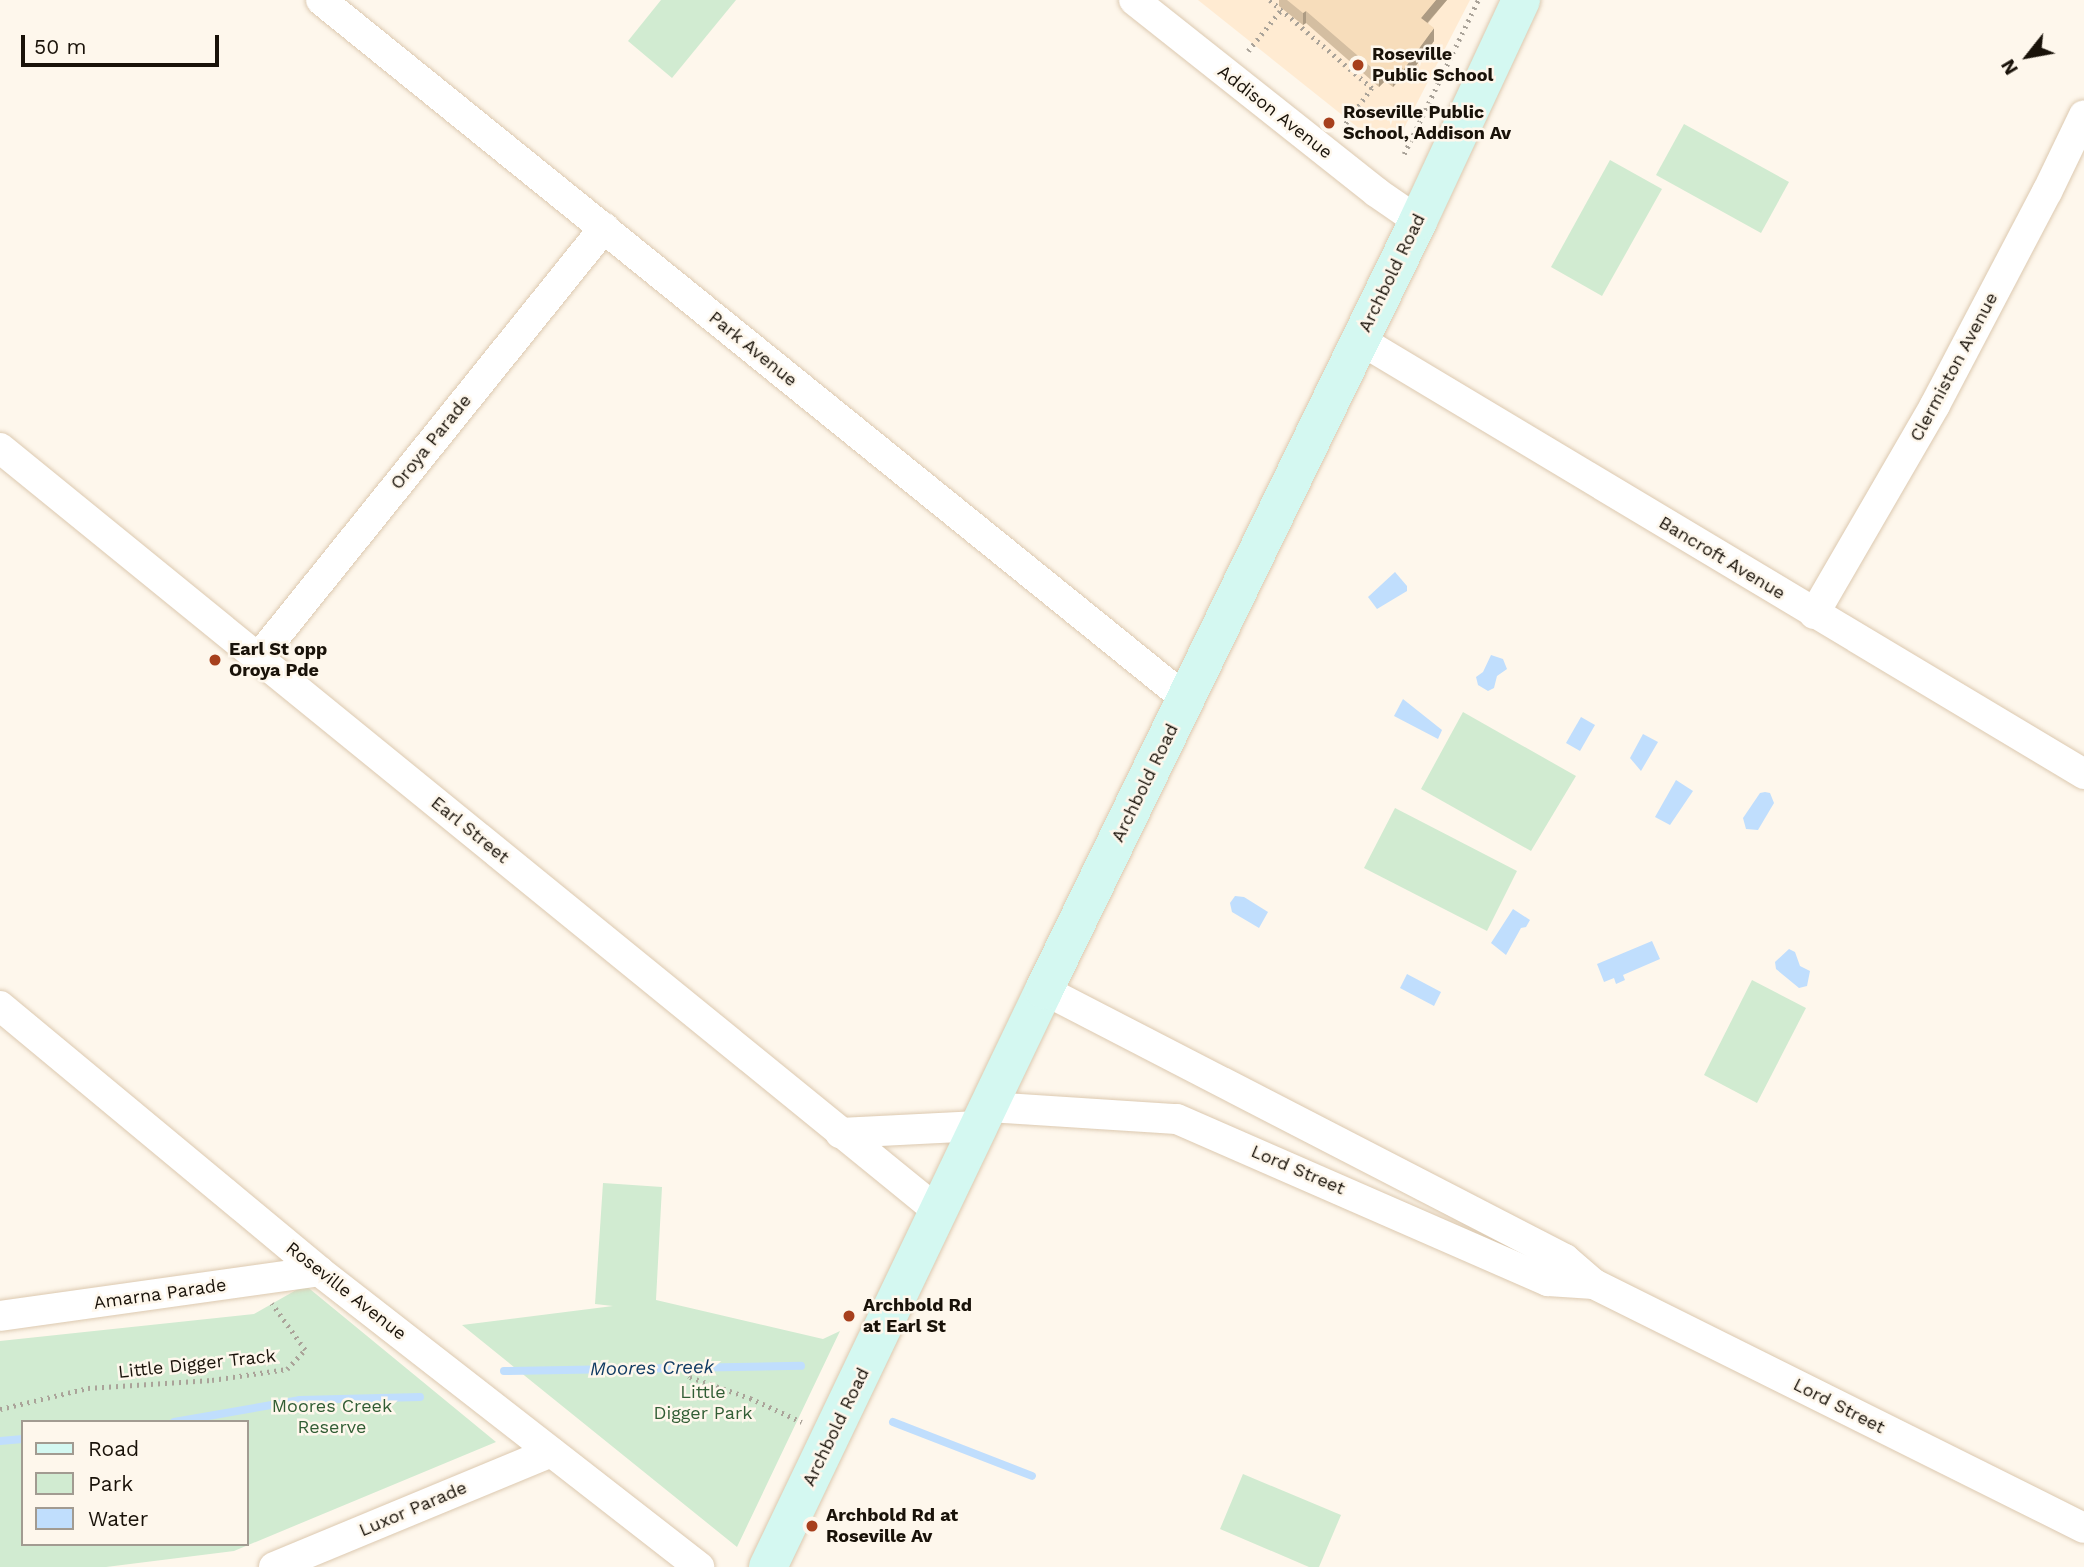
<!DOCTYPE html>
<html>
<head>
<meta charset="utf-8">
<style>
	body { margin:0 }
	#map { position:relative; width:2084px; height:1567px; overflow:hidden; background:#fef7ec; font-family:"Work Sans",sans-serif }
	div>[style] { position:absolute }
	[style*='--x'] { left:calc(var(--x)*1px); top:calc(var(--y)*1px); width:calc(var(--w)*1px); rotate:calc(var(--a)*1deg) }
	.built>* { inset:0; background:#ffebd2 }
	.green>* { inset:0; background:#d1ebd1 }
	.water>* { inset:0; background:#c0defd }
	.stream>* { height:8px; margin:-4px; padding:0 4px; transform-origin:4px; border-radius:4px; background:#c0defd }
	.path>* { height:4.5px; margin-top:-2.25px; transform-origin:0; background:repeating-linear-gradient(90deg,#aaa399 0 2px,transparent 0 7px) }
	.roads { filter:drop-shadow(0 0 2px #dcc9b0) drop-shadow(0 0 2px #dcc9b0) }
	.minor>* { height:30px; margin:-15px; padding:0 15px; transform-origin:15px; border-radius:15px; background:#fff }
	.secondary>* { height:38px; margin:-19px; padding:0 19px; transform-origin:19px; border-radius:19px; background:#d4f8f1 }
	.wall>* { inset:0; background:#d4bea1 }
	.shaded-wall>* { inset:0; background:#ad9b83 }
	.building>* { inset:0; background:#f7ddbb }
	.dots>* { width:19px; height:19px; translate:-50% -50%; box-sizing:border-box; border:4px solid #fef7ec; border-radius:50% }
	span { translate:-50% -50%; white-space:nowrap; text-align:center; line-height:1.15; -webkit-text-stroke:5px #fef7ec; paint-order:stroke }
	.poi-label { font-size:18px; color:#191209; font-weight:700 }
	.left { translate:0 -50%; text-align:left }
	.street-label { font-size:18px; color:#191209 }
	.park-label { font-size:18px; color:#315d34 }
	.water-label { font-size:19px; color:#103b63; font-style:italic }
	.legend { position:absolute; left:21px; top:1420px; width:228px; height:126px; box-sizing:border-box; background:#fef7ec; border:2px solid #a29b91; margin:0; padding:9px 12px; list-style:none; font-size:21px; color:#191209 }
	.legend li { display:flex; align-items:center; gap:14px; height:35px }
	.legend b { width:35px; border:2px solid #a29b91 }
	.north { position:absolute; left:1993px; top:21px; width:70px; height:70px; -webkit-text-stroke:5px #fef7ec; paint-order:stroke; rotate:239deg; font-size:19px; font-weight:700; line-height:28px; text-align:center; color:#191209 }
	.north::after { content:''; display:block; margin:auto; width:24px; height:32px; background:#191209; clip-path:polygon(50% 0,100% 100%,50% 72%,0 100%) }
	.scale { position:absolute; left:21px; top:35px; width:198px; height:32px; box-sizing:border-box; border:4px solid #191209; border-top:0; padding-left:9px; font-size:21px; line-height:24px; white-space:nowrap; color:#191209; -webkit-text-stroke:5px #fef7ec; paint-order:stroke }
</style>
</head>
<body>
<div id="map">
	<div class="built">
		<i style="clip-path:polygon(1198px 0,1470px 0,1402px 132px,1361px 130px)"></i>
	</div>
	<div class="green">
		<i style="clip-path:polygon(661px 0,736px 0,672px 78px,628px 41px)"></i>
		<i style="clip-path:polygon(1684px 124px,1789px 182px,1761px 233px,1656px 175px)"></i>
		<i style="clip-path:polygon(1610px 160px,1662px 189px,1602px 296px,1551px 267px)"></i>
		<i style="clip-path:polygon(1463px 712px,1576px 776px,1531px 851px,1421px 789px)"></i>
		<i style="clip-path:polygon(1395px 808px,1517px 871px,1487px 931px,1364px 868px)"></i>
		<i style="clip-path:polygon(1752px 980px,1806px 1008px,1757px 1103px,1704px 1075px)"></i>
		<i style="clip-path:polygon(603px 1183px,662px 1187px,656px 1300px,823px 1339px,840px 1331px,737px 1547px,462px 1325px,613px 1306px,595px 1304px)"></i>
		<i style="clip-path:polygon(evenodd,305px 1285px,496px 1442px,234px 1551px,106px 1567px,0 1567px,0 1341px,254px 1314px,305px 1285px,23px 1422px,247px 1422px,247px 1544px,23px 1544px,23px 1422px)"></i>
		<i style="clip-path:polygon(1243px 1474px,1341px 1515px,1319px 1567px,1309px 1567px,1220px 1529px)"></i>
	</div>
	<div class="water">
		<i style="clip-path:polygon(1395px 572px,1407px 586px,1407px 591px,1377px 609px,1368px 597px)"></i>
		<i style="clip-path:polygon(1491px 655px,1503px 659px,1507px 669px,1497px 676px,1494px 688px,1488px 691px,1478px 685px,1476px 677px,1483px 672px)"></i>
		<i style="clip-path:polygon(1403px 699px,1442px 730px,1438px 739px,1394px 716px)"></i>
		<i style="clip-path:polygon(1581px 717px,1595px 725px,1580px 751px,1566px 743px)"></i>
		<i style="clip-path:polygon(1643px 734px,1658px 742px,1641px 771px,1630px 758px)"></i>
		<i style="clip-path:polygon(1676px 780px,1693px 791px,1670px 825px,1655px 817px)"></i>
		<i style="clip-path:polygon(1765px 792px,1770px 793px,1774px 803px,1758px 830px,1746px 829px,1743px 818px,1760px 793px)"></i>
		<i style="clip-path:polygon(1235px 896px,1244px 897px,1268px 912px,1259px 928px,1232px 912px,1230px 903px)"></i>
		<i style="clip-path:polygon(1513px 909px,1530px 920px,1526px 927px,1521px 928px,1506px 955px,1491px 943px)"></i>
		<i style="clip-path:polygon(1652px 941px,1660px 959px,1623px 975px,1625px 980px,1616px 984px,1614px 978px,1604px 982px,1597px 964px)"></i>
		<i style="clip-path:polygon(1789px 949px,1795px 952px,1800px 966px,1810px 971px,1807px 986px,1799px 988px,1776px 969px,1775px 962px)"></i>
		<i style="clip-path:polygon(1407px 974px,1441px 992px,1434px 1006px,1400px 988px)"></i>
	</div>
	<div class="stream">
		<i style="--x:504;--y:1371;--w:297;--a:-1"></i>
		<i style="--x:174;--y:1422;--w:128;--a:-9.9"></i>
		<i style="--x:300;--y:1400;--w:120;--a:-1.4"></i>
		<i style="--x:893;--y:1422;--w:149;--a:21.2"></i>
		<i style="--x:0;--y:1441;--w:23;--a:-5"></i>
	</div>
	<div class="path">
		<i style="--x:1270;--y:0;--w:135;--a:40.8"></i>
		<i style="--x:1372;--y:88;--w:49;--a:125.9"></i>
		<i style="--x:1248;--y:51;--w:51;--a:-51.3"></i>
		<i style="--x:1404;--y:154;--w:171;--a:-64.3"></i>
		<i style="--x:684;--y:1371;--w:8;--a:45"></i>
		<i style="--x:690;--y:1377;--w:64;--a:19.3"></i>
		<i style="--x:750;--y:1398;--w:57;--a:24.8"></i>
		<i style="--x:0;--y:1409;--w:90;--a:-13.4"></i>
		<i style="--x:88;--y:1388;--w:124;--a:-3.7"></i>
		<i style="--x:212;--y:1380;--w:76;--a:-8.3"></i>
		<i style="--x:287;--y:1369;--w:26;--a:-47"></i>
		<i style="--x:305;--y:1350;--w:57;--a:-125.7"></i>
	</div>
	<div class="roads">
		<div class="minor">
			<i style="--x:321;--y:0;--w:1112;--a:38.94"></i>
			<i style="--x:1134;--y:0;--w:309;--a:38.4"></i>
			<i style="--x:1376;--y:192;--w:51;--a:34.6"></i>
			<i style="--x:1360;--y:340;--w:844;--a:30.94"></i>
			<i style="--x:0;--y:448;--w:1211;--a:39.13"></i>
			<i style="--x:1814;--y:614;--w:241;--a:-59.9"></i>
			<i style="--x:1935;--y:405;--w:241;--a:-62.3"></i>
			<i style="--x:2047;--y:192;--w:85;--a:-64.3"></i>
			<i style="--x:259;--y:657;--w:551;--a:-51.19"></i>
			<i style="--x:1044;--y:990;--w:586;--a:27.31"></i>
			<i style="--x:1565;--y:1259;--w:38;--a:41"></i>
			<i style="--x:1594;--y:1284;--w:547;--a:26.47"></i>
			<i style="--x:0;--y:1006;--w:415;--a:39.7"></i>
			<i style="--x:319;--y:1271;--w:482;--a:37.9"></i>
			<i style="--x:989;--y:1107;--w:188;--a:3.7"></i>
			<i style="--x:1177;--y:1119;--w:405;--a:23.6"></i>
			<i style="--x:1548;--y:1281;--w:46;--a:3.7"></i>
			<i style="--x:840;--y:1133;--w:139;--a:-2.9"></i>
			<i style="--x:0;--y:1316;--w:322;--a:-8"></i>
			<i style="--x:274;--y:1567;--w:300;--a:-22.5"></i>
		</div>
		<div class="secondary">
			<i style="--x:768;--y:1567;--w:640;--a:-64.44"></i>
			<i style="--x:1044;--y:990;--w:855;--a:-64.06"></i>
			<i style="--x:1418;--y:221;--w:244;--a:-65"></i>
		</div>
	</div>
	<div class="wall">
		<i style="clip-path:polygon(1279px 0,1447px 0,1428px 23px,1434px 41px,1404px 82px,1400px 79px,1393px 87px,1385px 81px,1379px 87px,1306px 23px,1303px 25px,1279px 6px)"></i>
	</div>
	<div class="shaded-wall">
		<i style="clip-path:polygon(1436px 0,1447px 0,1421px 30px,1421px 18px)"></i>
		<i style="clip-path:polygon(1306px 11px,1306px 23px,1303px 25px,1303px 13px)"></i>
		<i style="clip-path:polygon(1434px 28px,1434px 41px,1404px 82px,1404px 69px)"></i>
		<i style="clip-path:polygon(1400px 67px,1400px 79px,1393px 87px,1393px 75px)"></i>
		<i style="clip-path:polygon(1385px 69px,1385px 81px,1379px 87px,1379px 74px)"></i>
	</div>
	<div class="building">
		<i style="clip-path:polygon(1287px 0,1436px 0,1421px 18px,1434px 28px,1404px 69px,1400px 67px,1393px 75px,1385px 69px,1379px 74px,1306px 11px,1303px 13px)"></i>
	</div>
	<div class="dots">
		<i style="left:1358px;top:65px;background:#a7401d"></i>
		<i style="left:1329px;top:123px;background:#a7401d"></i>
		<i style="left:215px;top:660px;background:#a7401d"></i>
		<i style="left:849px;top:1316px;background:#a7401d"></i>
		<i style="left:812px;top:1526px;background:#a7401d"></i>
	</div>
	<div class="poi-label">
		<span class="left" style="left:1372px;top:65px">Roseville<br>Public School</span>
		<span class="left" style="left:1343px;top:123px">Roseville Public<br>School, Addison Av</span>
		<span class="left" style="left:229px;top:660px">Earl St opp<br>Oroya Pde</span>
		<span class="left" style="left:863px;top:1316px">Archbold Rd<br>at Earl St</span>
		<span class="left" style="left:826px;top:1526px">Archbold Rd at<br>Roseville Av</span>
	</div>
	<div class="street-label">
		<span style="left:1275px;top:112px;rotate:38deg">Addison Avenue</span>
		<span style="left:1392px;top:273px;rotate:-64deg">Archbold Road</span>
		<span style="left:753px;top:349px;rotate:39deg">Park Avenue</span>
		<span style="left:1954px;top:367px;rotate:-62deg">Clermiston Avenue</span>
		<span style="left:431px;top:442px;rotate:-51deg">Oroya Parade</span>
		<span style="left:1722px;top:558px;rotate:31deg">Bancroft Avenue</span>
		<span style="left:1145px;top:783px;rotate:-64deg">Archbold Road</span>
		<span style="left:470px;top:830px;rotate:39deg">Earl Street</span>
		<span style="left:1298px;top:1170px;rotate:23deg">Lord Street</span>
		<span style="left:346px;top:1291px;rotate:38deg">Roseville Avenue</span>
		<span style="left:160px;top:1294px;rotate:-8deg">Amarna Parade</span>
		<span style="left:197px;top:1364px;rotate:-6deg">Little Digger Track</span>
		<span style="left:1839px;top:1406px;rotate:27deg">Lord Street</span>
		<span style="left:836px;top:1427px;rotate:-64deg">Archbold Road</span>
		<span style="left:413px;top:1509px;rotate:-23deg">Luxor Parade</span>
	</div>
	<div class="park-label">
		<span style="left:703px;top:1403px">Little<br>Digger Park</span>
		<span style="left:332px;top:1417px">Moores Creek<br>Reserve</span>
	</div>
	<div class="water-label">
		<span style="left:652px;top:1368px;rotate:-1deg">Moores Creek</span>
	</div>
	<ul class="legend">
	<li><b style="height:9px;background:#d4f8f1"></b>Road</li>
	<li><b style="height:19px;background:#d1ebd1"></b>Park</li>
	<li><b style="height:19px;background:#c0defd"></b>Water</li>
	</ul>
	<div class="north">N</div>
	<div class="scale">50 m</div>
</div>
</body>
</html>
